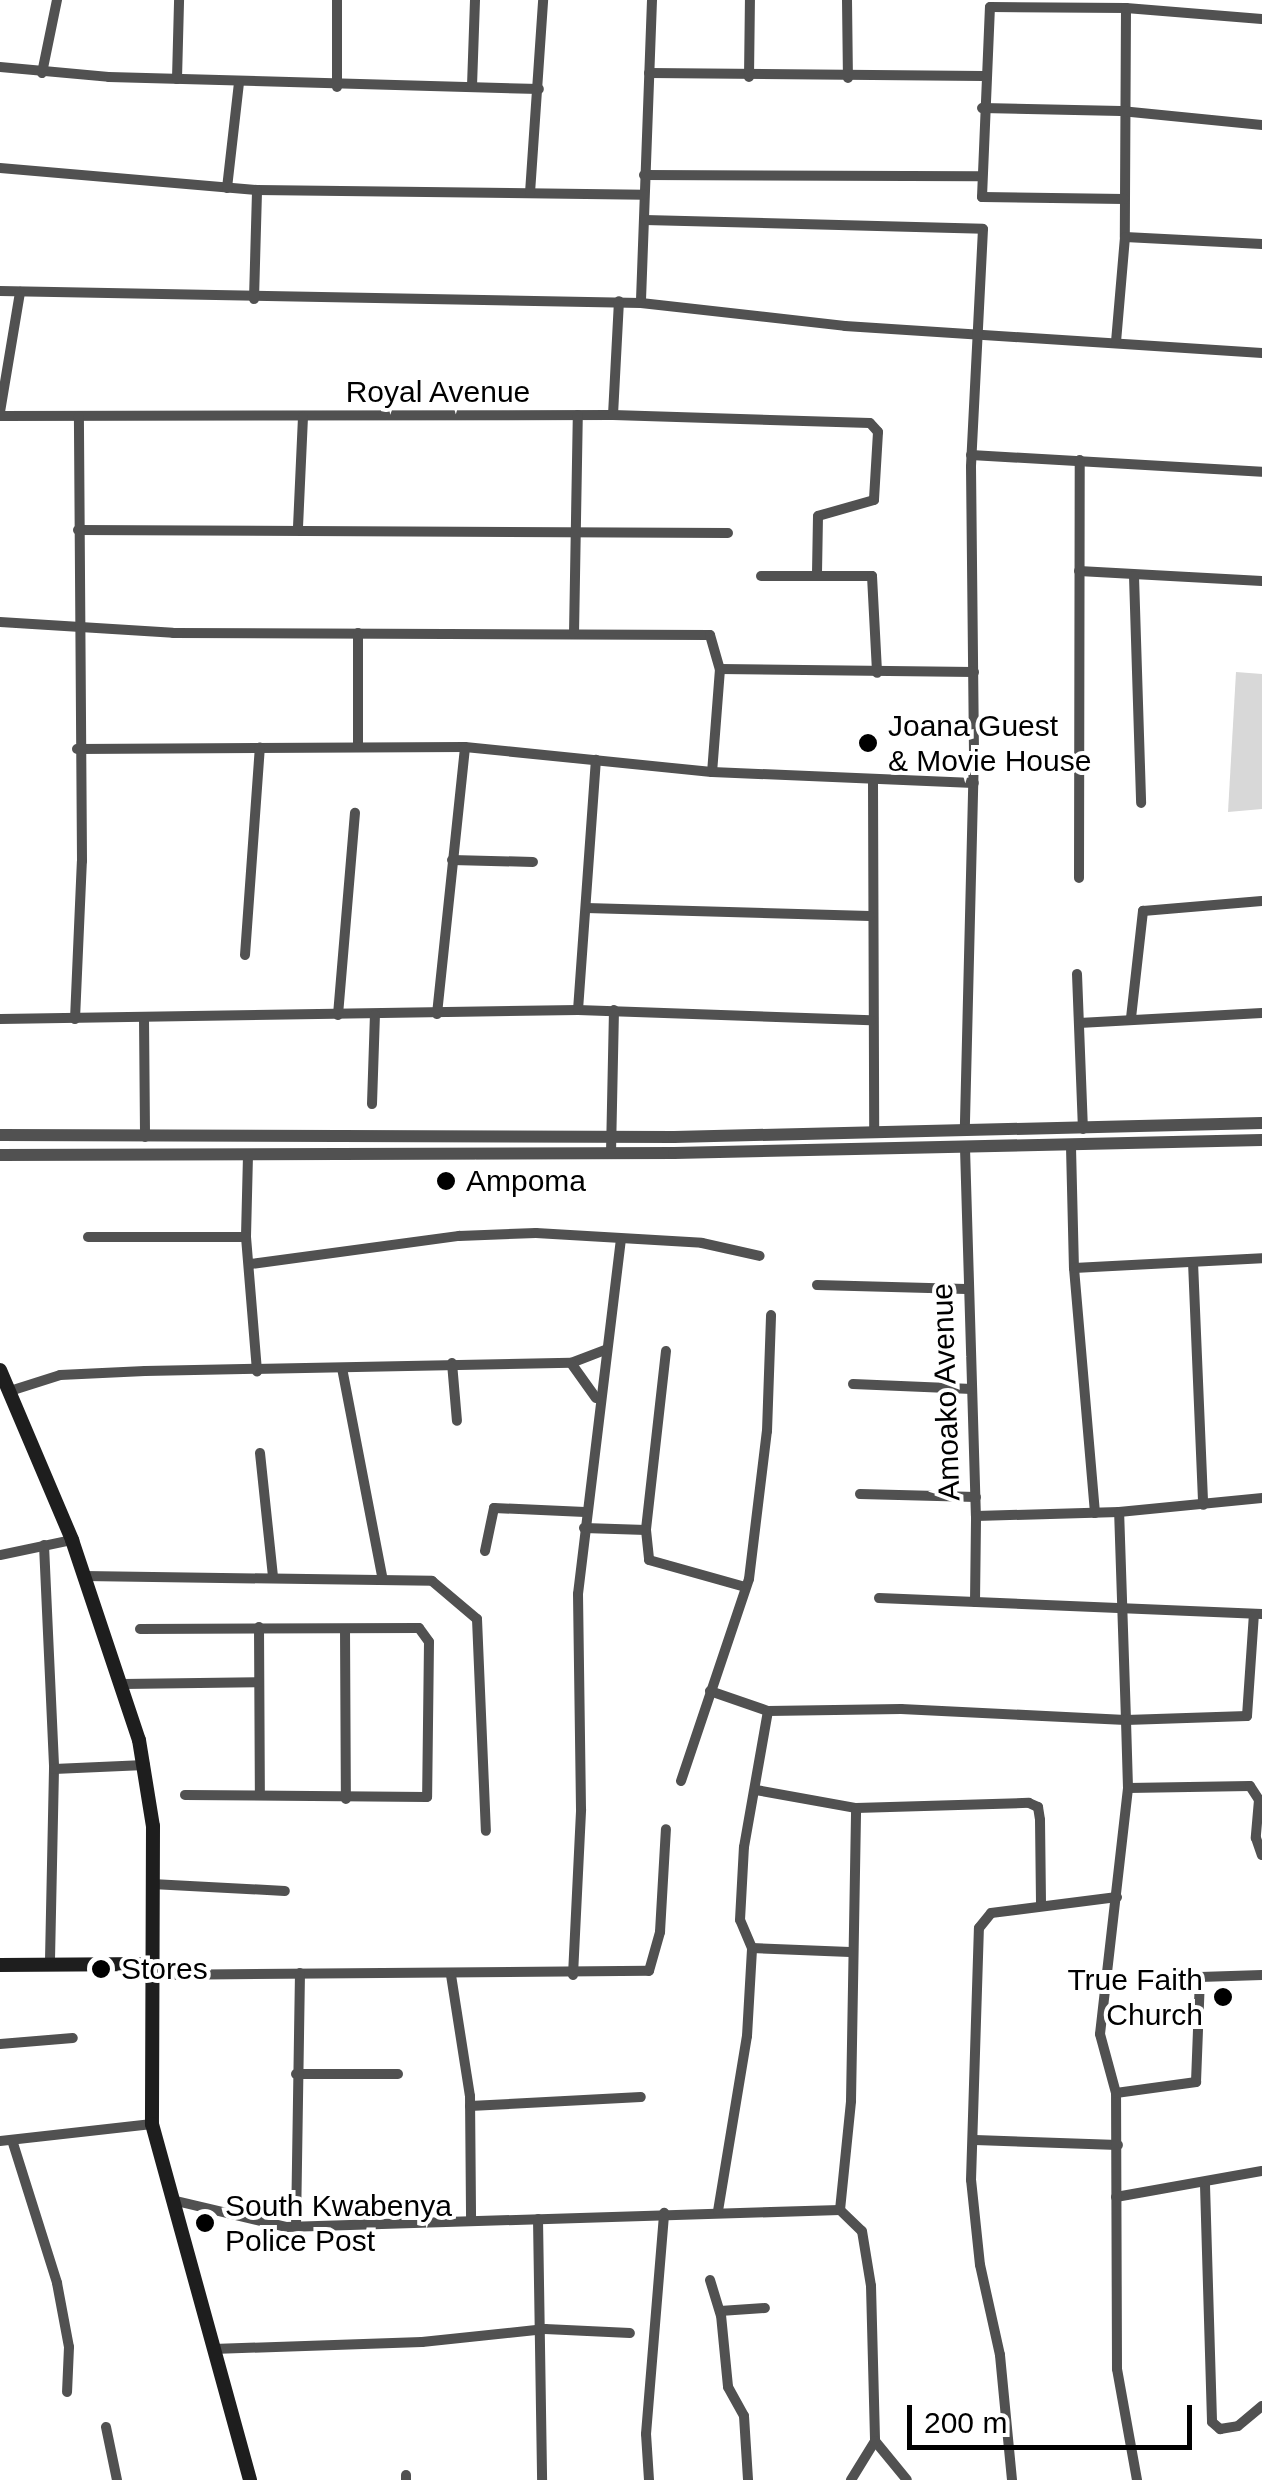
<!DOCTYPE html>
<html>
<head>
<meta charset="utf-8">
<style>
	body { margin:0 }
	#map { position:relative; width:1262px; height:2480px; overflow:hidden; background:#fff; font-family:Helvetica,sans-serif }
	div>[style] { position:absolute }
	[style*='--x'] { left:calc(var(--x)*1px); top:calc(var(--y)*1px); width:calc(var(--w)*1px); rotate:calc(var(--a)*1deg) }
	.green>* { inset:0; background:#d8d8d8 }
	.minor>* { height:10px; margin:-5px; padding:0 5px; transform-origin:5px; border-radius:5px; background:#515151 }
	.tertiary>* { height:12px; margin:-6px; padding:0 6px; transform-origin:6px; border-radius:6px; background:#515151 }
	.secondary>* { height:14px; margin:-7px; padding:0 7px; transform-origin:7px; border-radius:7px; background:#1e1e1e }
	.dots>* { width:28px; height:28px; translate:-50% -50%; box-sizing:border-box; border:5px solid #fff; border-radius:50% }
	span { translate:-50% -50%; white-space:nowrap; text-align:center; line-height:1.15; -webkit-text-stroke:8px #fff; paint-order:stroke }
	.street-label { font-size:30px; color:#000 }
	.poi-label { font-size:30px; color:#000 }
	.left { translate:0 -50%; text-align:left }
	.right { translate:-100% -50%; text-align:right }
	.scale { position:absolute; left:907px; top:2405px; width:285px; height:45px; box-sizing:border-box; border:5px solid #000; border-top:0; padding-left:12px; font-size:30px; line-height:35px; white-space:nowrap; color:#000; -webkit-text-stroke:8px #fff; paint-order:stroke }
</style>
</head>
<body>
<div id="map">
	<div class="green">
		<i style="clip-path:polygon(1236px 672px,1262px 674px,1262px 809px,1228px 812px)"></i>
	</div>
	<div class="minor">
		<i style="--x:652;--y:0;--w:303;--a:92.1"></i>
		<i style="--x:641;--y:303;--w:205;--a:6.4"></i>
		<i style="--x:845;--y:326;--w:418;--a:3.7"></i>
		<i style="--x:847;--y:0;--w:78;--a:89.3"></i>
		<i style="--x:1126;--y:8;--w:229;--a:90.3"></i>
		<i style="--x:1125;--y:237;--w:137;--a:2.9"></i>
		<i style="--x:0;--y:67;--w:109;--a:5.2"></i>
		<i style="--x:109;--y:77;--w:430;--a:1.6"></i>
		<i style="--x:42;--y:73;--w:75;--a:-78.4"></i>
		<i style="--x:649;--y:73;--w:334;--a:0.5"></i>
		<i style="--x:749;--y:77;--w:77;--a:-89.3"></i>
		<i style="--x:177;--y:79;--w:79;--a:-88.5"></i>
		<i style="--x:472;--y:86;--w:86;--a:-88"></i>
		<i style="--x:337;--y:87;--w:87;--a:-90"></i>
		<i style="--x:982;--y:108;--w:139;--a:1.2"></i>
		<i style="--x:1121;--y:111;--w:142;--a:5.7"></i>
		<i style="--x:0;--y:168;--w:258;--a:4.9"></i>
		<i style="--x:257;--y:190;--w:387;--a:0.7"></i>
		<i style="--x:644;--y:175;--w:337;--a:0.2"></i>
		<i style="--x:227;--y:188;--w:106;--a:-83.5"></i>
		<i style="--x:530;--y:193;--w:193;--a:-86.1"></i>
		<i style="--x:1124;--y:199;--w:142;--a:-179.2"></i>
		<i style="--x:982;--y:197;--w:190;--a:-87.6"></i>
		<i style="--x:990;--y:7;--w:136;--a:0.4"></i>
		<i style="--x:1126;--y:8;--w:136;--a:4.6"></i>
		<i style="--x:645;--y:220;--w:338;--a:1.5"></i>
		<i style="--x:983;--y:229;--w:238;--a:92.9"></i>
		<i style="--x:971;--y:467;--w:286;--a:89.4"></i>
		<i style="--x:974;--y:753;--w:377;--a:91.4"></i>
		<i style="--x:0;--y:291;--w:641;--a:1.07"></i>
		<i style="--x:254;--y:299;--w:109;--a:-88.4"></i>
		<i style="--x:1116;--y:342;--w:105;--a:-85.1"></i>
		<i style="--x:0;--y:412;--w:122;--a:-80.5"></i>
		<i style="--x:613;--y:415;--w:114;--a:-87"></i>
		<i style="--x:0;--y:416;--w:613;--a:-0.09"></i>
		<i style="--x:613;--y:415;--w:257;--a:1.8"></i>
		<i style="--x:870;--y:423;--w:12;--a:48"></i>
		<i style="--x:878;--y:432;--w:68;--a:93.4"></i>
		<i style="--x:874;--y:500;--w:58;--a:164.1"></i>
		<i style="--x:818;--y:516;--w:57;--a:91"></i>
		<i style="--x:971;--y:455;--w:291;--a:3.3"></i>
		<i style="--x:298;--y:527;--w:110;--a:-87.4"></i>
		<i style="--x:78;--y:530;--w:650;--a:0.26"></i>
		<i style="--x:1079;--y:571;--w:183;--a:3.1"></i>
		<i style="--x:761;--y:576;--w:111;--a:0"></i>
		<i style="--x:872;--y:576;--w:97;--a:87"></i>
		<i style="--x:1134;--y:576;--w:227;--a:88.2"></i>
		<i style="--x:0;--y:622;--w:173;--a:3.6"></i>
		<i style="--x:173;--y:633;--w:537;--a:0.21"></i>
		<i style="--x:710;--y:635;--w:35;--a:74"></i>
		<i style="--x:720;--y:669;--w:103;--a:94.4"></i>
		<i style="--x:574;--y:634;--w:219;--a:-89"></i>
		<i style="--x:720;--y:669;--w:254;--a:0.7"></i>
		<i style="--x:358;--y:745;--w:112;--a:-90"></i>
		<i style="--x:77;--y:749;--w:388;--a:-0.3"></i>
		<i style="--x:465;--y:747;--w:248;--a:5.8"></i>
		<i style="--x:712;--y:772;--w:262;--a:2.4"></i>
		<i style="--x:873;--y:783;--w:348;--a:89.8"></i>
		<i style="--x:452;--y:860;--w:81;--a:1.4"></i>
		<i style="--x:1079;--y:878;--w:418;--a:-89.9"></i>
		<i style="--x:586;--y:908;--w:284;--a:1.6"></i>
		<i style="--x:245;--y:955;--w:208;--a:-85.9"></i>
		<i style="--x:1077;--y:974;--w:155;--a:87.8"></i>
		<i style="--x:578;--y:1010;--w:251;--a:-85.9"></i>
		<i style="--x:437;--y:1014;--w:268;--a:-84"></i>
		<i style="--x:338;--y:1015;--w:203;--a:-85.2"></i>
		<i style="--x:144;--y:1018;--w:119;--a:89.5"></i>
		<i style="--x:1131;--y:1018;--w:108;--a:-83.6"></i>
		<i style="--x:1143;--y:911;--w:119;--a:-4.8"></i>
		<i style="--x:0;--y:1019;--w:578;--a:-0.89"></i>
		<i style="--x:578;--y:1010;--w:293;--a:2"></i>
		<i style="--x:75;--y:1019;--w:158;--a:-87.5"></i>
		<i style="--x:82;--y:861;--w:445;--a:-90.4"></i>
		<i style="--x:1079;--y:1023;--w:183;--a:-3.1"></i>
		<i style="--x:372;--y:1104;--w:89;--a:-88.1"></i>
		<i style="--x:1071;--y:1147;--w:121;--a:88.6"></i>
		<i style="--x:1074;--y:1268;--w:246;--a:85.1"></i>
		<i style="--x:965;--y:1148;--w:368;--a:88.3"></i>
		<i style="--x:976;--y:1516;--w:143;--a:-1.6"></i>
		<i style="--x:1119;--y:1512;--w:144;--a:-5.6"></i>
		<i style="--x:611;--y:1153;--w:143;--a:-88.8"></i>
		<i style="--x:248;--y:1155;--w:82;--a:91.4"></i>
		<i style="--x:246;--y:1237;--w:135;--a:85.3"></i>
		<i style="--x:88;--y:1237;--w:158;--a:0"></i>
		<i style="--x:1193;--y:1262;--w:243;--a:87.6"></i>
		<i style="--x:251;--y:1264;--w:210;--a:-7.7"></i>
		<i style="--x:459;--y:1236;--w:77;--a:-2.2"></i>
		<i style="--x:536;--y:1233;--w:166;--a:3.4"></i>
		<i style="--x:702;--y:1243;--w:59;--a:12.6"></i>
		<i style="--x:1074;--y:1268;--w:188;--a:-3"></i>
		<i style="--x:817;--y:1285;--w:149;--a:1.5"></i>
		<i style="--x:666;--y:1351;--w:180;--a:96.4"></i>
		<i style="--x:646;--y:1530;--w:30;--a:84"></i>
		<i style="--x:649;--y:1560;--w:100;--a:15.7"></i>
		<i style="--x:452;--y:1363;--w:58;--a:85.1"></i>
		<i style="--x:571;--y:1363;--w:36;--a:-21"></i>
		<i style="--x:342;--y:1368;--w:216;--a:79.1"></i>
		<i style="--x:853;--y:1384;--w:119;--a:2.4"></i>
		<i style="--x:10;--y:1391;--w:52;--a:-17.7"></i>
		<i style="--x:60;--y:1375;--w:85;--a:-2.7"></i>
		<i style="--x:145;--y:1371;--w:426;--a:-1.1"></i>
		<i style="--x:571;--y:1363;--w:43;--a:54.5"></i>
		<i style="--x:260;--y:1453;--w:125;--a:84"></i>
		<i style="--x:860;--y:1494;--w:116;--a:1.5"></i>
		<i style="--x:584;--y:1528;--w:62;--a:1.8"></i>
		<i style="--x:44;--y:1545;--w:224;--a:87.4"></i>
		<i style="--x:54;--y:1769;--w:197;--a:91.2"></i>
		<i style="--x:485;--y:1551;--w:44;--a:-78.2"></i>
		<i style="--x:494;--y:1508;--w:91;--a:2.5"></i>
		<i style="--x:0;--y:1555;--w:74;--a:-11.8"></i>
		<i style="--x:84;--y:1576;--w:348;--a:0.8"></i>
		<i style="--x:432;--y:1581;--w:59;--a:40.2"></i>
		<i style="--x:477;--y:1619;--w:212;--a:87.6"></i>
		<i style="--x:879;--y:1598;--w:383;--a:2.4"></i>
		<i style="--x:975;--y:1602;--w:86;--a:-89.3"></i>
		<i style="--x:259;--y:1627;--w:168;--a:89.7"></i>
		<i style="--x:140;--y:1629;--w:279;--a:-0.2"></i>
		<i style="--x:419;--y:1628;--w:17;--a:54"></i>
		<i style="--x:429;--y:1642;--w:155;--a:90.7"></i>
		<i style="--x:427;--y:1797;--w:242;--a:-179.5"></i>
		<i style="--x:345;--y:1629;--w:170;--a:89.7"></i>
		<i style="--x:123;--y:1684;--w:136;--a:-0.8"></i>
		<i style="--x:710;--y:1691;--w:61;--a:19"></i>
		<i style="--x:768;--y:1711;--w:133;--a:-0.9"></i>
		<i style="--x:901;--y:1709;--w:225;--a:2.8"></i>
		<i style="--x:1126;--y:1720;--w:208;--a:-91.9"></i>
		<i style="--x:54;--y:1769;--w:91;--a:-2.5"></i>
		<i style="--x:681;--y:1781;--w:213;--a:-71.4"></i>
		<i style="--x:749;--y:1579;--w:149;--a:-83.1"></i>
		<i style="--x:767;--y:1431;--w:116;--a:-88"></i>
		<i style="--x:1128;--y:1788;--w:122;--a:-0.9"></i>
		<i style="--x:1250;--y:1786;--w:17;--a:57"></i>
		<i style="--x:1259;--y:1800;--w:38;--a:95"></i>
		<i style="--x:1256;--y:1838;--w:18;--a:71"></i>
		<i style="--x:756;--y:1790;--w:102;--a:10.2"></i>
		<i style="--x:856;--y:1808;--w:173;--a:-1.7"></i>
		<i style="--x:1029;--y:1803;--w:10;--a:24"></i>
		<i style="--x:1038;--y:1807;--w:13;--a:81"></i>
		<i style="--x:1040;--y:1820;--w:84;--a:89.3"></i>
		<i style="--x:152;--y:1884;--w:133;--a:3"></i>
		<i style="--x:752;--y:1948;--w:98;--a:2.3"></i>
		<i style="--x:152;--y:1975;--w:497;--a:-0.5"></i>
		<i style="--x:649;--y:1971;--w:41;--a:-74.2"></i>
		<i style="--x:660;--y:1932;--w:103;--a:-86.7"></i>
		<i style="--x:451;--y:1975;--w:122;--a:81.1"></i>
		<i style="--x:470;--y:2096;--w:123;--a:89.5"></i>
		<i style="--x:573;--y:1975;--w:166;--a:-87.2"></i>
		<i style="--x:581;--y:1809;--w:215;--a:-90.8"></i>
		<i style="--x:578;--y:1594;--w:356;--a:-83.1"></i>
		<i style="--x:0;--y:2044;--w:73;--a:-4.7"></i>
		<i style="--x:296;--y:2074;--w:102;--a:0"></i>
		<i style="--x:1116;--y:2093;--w:81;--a:-7.8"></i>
		<i style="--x:1196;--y:2082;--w:105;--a:-87.8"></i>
		<i style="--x:1200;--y:1977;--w:62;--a:-1.8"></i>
		<i style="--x:470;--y:2106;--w:171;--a:-3"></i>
		<i style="--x:12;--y:2140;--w:150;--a:72.5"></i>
		<i style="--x:57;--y:2283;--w:65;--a:79.4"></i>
		<i style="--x:69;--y:2347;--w:45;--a:92.5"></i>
		<i style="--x:975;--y:2140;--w:143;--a:2"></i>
		<i style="--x:0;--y:2141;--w:153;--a:-6.4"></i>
		<i style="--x:1205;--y:2185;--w:237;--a:88.3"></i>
		<i style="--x:1212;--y:2422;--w:11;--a:41"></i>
		<i style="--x:1220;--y:2429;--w:18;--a:-9"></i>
		<i style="--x:1238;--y:2426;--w:31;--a:-40"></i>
		<i style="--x:1116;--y:2197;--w:148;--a:-10.1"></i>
		<i style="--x:172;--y:2200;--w:117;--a:13.3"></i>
		<i style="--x:286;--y:2227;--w:554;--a:-1.76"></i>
		<i style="--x:840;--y:2210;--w:30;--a:44"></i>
		<i style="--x:862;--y:2231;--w:56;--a:80.7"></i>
		<i style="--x:871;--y:2286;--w:155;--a:88.5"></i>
		<i style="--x:875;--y:2441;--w:46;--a:121.6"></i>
		<i style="--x:840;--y:2210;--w:110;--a:-84.2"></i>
		<i style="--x:851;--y:2101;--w:293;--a:-89"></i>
		<i style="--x:718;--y:2211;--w:177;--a:-80.6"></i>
		<i style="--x:747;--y:2036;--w:88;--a:-86.7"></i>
		<i style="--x:752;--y:1948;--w:30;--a:-113"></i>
		<i style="--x:740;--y:1920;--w:73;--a:-86.9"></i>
		<i style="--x:744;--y:1847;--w:138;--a:-80"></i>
		<i style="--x:538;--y:2219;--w:261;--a:89.1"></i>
		<i style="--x:296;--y:2227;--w:254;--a:-89.1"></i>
		<i style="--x:710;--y:2280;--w:37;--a:73"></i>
		<i style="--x:721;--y:2315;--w:72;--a:84.4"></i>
		<i style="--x:728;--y:2387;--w:33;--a:61"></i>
		<i style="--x:744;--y:2416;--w:64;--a:86.4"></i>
		<i style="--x:720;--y:2311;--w:45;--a:-3.8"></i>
		<i style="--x:213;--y:2349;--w:209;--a:-1.9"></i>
		<i style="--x:422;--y:2342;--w:124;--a:-6"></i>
		<i style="--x:545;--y:2329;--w:85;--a:2.7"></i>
		<i style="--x:106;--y:2427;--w:54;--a:78.3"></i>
		<i style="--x:875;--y:2441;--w:50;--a:50.6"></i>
		<i style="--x:406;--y:2475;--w:5;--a:90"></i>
		<i style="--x:649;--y:2480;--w:46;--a:-93.7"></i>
		<i style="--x:646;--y:2434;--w:222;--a:-85.3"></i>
		<i style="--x:1012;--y:2480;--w:126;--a:-95.5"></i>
		<i style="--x:1000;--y:2355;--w:92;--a:-102.5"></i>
		<i style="--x:980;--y:2265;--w:85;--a:-96"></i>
		<i style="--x:971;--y:2180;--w:252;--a:-88.2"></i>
		<i style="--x:979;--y:1928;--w:19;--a:-51"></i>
		<i style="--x:991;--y:1913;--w:127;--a:-7.2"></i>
		<i style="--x:1137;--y:2480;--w:113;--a:-100.2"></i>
		<i style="--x:1117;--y:2369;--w:276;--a:-90.2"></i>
		<i style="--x:1116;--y:2093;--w:61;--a:-105.2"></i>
		<i style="--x:1100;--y:2034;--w:248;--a:-83.5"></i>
		<i style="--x:1128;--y:1788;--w:68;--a:-91.7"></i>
		<i style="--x:1126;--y:1720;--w:121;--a:-1.9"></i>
		<i style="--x:1247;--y:1716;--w:102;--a:-86.1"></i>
	</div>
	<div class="tertiary">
		<i style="--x:0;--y:1135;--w:674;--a:0.17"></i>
		<i style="--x:674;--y:1137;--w:588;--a:-1.36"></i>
		<i style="--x:0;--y:1155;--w:674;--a:-0.17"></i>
		<i style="--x:674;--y:1153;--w:588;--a:-1.27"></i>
	</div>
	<div class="secondary">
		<i style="--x:0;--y:1370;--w:185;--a:67"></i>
		<i style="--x:72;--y:1540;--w:211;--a:71.5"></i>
		<i style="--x:139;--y:1740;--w:87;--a:80.8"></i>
		<i style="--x:153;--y:1826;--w:298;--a:90.2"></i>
		<i style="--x:152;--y:2124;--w:369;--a:74.6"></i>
		<i style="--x:0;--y:1965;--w:152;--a:-0.4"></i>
	</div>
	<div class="dots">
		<i style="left:868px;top:743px;background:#000"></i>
		<i style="left:446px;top:1181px;background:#000"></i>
		<i style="left:101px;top:1969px;background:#000"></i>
		<i style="left:1223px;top:1997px;background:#000"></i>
		<i style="left:205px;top:2223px;background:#000"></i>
	</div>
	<div class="street-label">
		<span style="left:438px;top:392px">Royal Avenue</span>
		<span style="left:946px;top:1392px;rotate:-92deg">Amoako Avenue</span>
	</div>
	<div class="poi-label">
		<span class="left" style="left:888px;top:743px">Joana Guest<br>&amp; Movie House</span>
		<span class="left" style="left:466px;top:1181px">Ampoma</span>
		<span class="left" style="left:121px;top:1969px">Stores</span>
		<span class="right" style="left:1203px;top:1997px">True Faith<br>Church</span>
		<span class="left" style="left:225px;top:2223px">South Kwabenya<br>Police Post</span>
	</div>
	<div class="scale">200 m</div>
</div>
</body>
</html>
